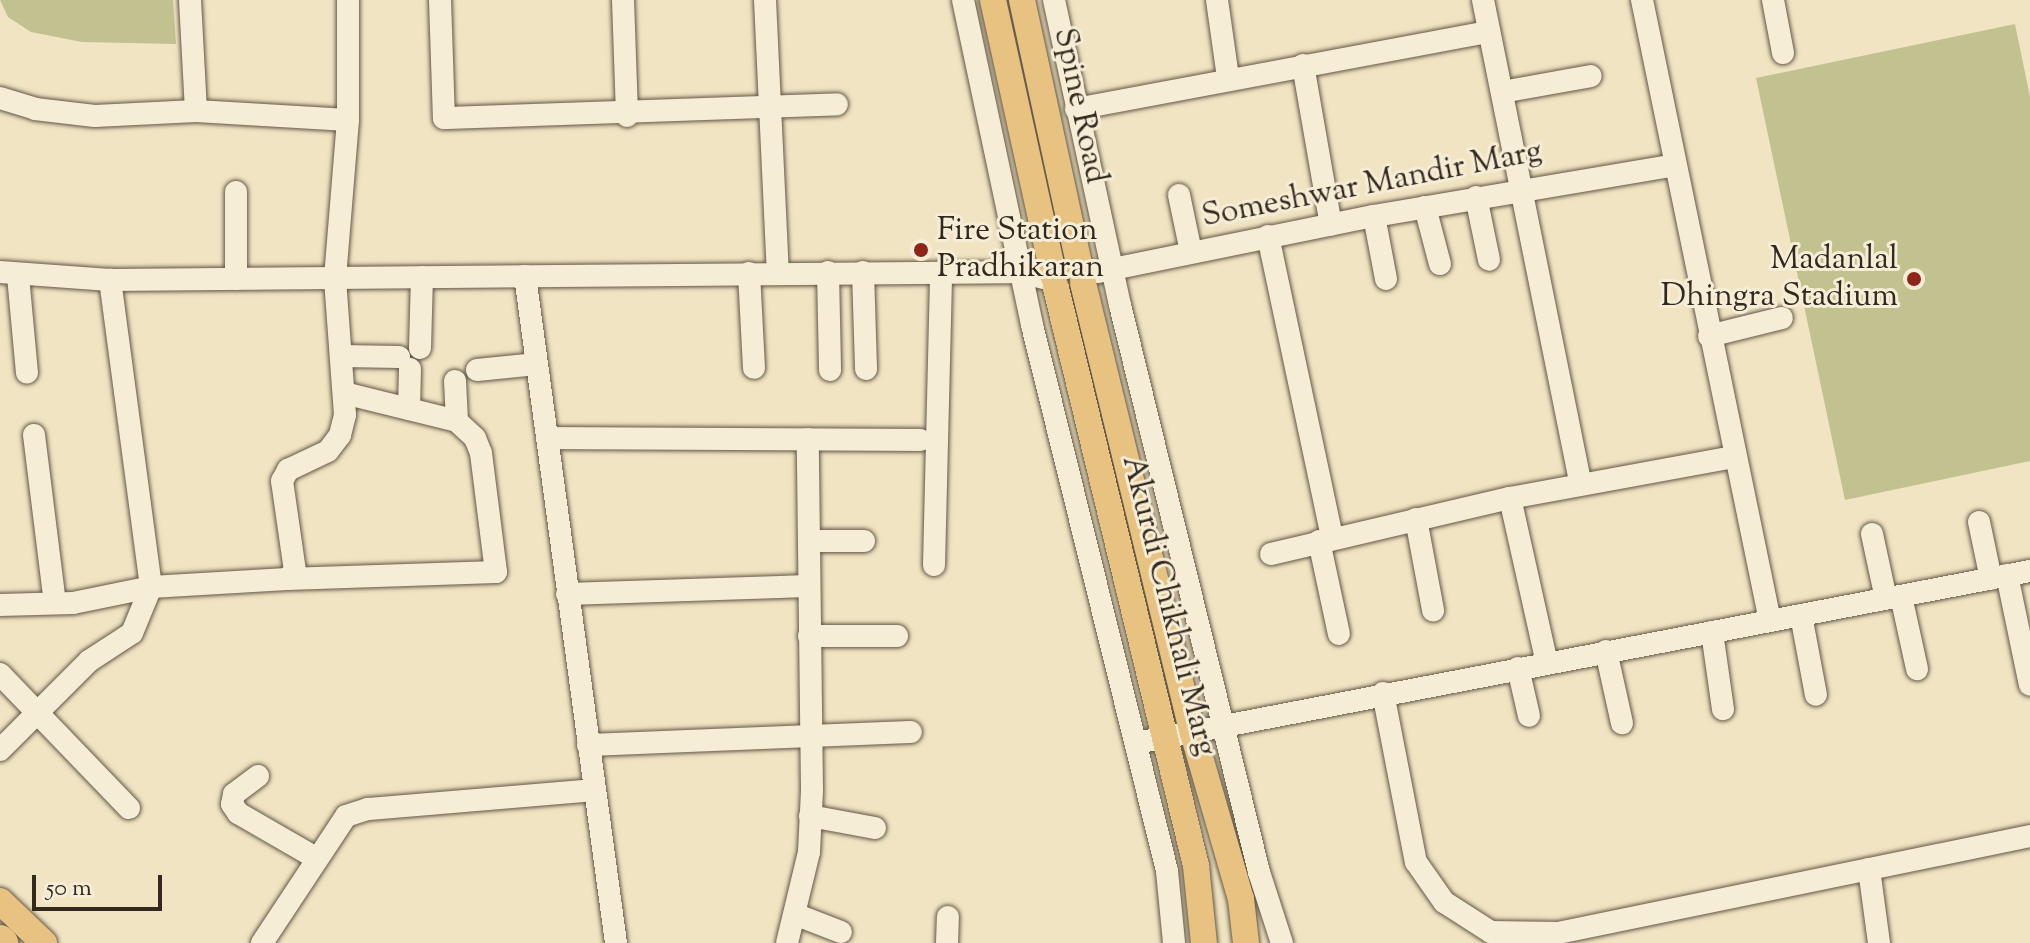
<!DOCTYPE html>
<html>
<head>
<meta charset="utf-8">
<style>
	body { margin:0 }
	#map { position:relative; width:2030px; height:943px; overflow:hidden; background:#f1e4c2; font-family:"Sorts Mill Goudy",serif }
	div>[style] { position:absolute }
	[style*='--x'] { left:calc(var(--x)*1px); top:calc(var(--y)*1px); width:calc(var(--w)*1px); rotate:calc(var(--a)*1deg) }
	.green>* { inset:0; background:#c1c28f }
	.roads { filter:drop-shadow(0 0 2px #625747) drop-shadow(0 0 2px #625747) }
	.minor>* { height:22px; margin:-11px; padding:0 11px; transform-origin:11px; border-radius:11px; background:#f6edd7 }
	.major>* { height:26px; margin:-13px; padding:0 13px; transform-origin:13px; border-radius:13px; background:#e8c281 }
	.highway>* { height:32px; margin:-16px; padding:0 16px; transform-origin:16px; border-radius:16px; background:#e8c281 }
	.dots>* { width:22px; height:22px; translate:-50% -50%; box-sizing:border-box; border:4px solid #f6edd7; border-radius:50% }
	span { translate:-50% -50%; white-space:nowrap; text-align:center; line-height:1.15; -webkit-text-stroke:6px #f6edd7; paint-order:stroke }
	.street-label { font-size:32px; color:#32281e }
	.poi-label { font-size:32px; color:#32281e }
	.left { translate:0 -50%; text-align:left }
	.right { translate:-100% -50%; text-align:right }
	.scale { position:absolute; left:32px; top:875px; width:130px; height:36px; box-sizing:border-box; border:4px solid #32281e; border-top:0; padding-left:10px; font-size:24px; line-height:28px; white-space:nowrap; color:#32281e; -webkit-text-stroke:6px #f6edd7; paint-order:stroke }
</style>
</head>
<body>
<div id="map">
	<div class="green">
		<i style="clip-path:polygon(0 0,173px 0,176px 44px,82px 42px,31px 32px,8px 17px)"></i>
		<i style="clip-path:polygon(2015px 24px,2030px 97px,2030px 461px,1845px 500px,1756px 78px)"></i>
	</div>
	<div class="roads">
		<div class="minor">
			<i style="--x:190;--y:0;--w:111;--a:86.9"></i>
			<i style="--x:440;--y:0;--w:118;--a:88.1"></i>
			<i style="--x:444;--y:118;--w:393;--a:-2"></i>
			<i style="--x:623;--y:0;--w:116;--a:88"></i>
			<i style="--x:765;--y:0;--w:272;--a:87.3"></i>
			<i style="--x:963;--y:0;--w:332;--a:78"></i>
			<i style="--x:1032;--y:325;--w:562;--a:76.11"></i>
			<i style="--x:1167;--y:871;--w:72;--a:84.4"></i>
			<i style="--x:1054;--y:0;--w:312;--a:77.8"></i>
			<i style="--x:1120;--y:305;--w:584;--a:76.23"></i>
			<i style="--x:1259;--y:872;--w:75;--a:72.1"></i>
			<i style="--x:1217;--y:0;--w:78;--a:81.9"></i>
			<i style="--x:1483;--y:0;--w:494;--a:78.6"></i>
			<i style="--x:1642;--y:0;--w:634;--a:78.35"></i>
			<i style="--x:1773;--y:0;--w:54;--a:79.3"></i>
			<i style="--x:1303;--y:65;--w:162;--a:80.1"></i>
			<i style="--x:1502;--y:92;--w:90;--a:-10.2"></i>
			<i style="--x:0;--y:98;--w:37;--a:17"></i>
			<i style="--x:35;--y:109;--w:60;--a:6.7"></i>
			<i style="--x:95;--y:116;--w:101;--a:-2.8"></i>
			<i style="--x:196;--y:111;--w:152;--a:3.4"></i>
			<i style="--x:1076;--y:109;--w:420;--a:-10.6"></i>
			<i style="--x:236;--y:192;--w:87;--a:90"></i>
			<i style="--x:1179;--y:195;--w:58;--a:78.1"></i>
			<i style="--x:1476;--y:197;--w:64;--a:78.3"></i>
			<i style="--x:1425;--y:207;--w:59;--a:75.3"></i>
			<i style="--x:1374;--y:216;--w:64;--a:79.2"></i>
			<i style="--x:1268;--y:236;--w:308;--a:78"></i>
			<i style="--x:0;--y:272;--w:110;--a:4.2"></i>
			<i style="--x:110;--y:280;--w:910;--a:-0.5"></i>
			<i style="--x:1020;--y:272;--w:34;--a:14"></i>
			<i style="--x:828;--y:272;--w:98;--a:88.8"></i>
			<i style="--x:863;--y:272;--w:97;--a:88.2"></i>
			<i style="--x:1098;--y:272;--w:282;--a:-11.5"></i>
			<i style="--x:1374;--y:216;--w:305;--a:-9.6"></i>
			<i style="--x:749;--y:273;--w:95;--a:87"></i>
			<i style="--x:18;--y:276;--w:97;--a:84.7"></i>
			<i style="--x:525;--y:276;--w:673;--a:82.23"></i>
			<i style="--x:1709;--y:336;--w:75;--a:-13.9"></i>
			<i style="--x:420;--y:348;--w:71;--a:-88.4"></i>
			<i style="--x:341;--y:356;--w:58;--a:1"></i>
			<i style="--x:477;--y:370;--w:60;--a:-5.7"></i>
			<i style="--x:455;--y:381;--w:40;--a:87.1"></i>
			<i style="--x:409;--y:409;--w:40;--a:-88.6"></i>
			<i style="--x:34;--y:435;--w:169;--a:82.9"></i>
			<i style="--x:549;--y:438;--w:371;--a:0.3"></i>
			<i style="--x:1510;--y:498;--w:169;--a:77.4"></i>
			<i style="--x:1416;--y:519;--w:93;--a:79.4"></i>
			<i style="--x:1979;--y:522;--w:58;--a:78.1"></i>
			<i style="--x:1872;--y:534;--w:66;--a:77.8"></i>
			<i style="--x:809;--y:541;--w:55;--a:0"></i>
			<i style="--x:1319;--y:541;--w:95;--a:77.9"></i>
			<i style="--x:1271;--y:554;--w:245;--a:-13.2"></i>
			<i style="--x:1510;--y:498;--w:228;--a:-10.4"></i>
			<i style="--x:934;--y:565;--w:293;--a:-88.6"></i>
			<i style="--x:2007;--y:575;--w:112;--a:78.2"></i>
			<i style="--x:287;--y:579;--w:209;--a:-1.9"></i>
			<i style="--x:496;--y:572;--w:120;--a:-97.2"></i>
			<i style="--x:481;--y:453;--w:16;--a:-112"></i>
			<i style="--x:475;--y:438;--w:25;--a:-137"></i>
			<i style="--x:457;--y:421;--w:116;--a:-166.1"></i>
			<i style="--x:567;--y:594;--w:242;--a:-1.9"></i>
			<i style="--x:1901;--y:596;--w:75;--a:77.6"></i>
			<i style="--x:0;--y:605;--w:73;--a:-1.6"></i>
			<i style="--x:73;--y:603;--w:80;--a:-11.6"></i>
			<i style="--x:151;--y:587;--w:136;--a:-3.4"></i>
			<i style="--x:287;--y:579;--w:11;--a:-45"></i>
			<i style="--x:295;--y:571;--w:91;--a:-98.2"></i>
			<i style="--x:282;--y:481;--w:13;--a:-61"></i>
			<i style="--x:288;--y:470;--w:44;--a:-25.4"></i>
			<i style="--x:328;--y:451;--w:20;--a:-53"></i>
			<i style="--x:340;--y:435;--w:21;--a:-76"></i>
			<i style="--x:345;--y:415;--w:137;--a:-94.2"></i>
			<i style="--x:335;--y:278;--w:159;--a:-85.3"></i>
			<i style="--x:348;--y:120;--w:120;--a:-90"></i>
			<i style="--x:1801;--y:615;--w:81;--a:79.4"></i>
			<i style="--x:1712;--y:632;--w:78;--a:81.9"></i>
			<i style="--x:809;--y:636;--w:88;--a:0"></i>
			<i style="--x:1606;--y:651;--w:74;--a:77.5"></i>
			<i style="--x:1518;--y:668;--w:49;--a:77.1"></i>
			<i style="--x:0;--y:674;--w:186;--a:46.1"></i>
			<i style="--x:1383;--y:693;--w:172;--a:79"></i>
			<i style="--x:1416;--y:862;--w:49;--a:55"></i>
			<i style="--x:1444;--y:902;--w:56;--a:32.6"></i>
			<i style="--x:1491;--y:932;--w:67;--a:0.9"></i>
			<i style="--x:1558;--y:933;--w:482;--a:-11.6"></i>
			<i style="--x:1136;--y:743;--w:910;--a:-10.89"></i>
			<i style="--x:588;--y:745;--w:323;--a:-2.3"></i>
			<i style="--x:0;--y:750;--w:126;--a:-45"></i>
			<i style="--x:89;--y:661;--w:51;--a:-33.1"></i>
			<i style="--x:132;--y:633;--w:50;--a:-67.6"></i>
			<i style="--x:151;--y:587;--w:310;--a:-97.6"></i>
			<i style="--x:258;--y:776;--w:30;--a:143"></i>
			<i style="--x:234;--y:794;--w:10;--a:101"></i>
			<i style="--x:232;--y:804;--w:11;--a:56"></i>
			<i style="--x:238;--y:813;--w:90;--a:30"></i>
			<i style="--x:810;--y:816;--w:66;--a:10.5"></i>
			<i style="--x:1869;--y:869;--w:75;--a:82.3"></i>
			<i style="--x:797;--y:915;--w:47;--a:21.1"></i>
			<i style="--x:262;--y:943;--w:152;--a:-56.5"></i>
			<i style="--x:346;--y:816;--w:23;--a:-18"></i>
			<i style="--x:368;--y:809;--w:226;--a:-4.8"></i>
			<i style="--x:787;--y:943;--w:94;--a:-76.4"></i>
			<i style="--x:809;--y:852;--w:62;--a:-87.2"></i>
			<i style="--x:812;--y:790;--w:351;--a:-90.7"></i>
			<i style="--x:947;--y:943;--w:26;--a:-88"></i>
		</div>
		<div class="major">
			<i style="--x:993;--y:0;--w:284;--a:77.6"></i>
			<i style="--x:1022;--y:0;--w:278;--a:77.8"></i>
			<i style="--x:1083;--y:283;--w:463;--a:76.3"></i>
			<i style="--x:1193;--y:733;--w:173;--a:73.9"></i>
			<i style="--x:1241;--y:899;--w:44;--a:83.5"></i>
			<i style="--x:1056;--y:288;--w:595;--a:76.38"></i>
			<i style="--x:1196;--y:866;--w:77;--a:84.1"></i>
			<i style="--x:0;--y:901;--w:61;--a:43.7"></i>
		</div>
		<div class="highway">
			<i style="--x:0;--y:941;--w:3;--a:45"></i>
		</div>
	</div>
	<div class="dots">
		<i style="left:921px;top:250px;background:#8f2418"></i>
		<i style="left:1914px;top:279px;background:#8f2418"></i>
	</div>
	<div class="street-label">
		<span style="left:1079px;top:106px;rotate:78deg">Spine Road</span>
		<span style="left:1372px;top:185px;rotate:-11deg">Someshwar Mandir Marg</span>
		<span style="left:1168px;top:606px;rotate:76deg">Akurdi Chikhali Marg</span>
	</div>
	<div class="poi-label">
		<span class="left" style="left:937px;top:250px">Fire Station<br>Pradhikaran</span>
		<span class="right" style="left:1898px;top:279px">Madanlal<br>Dhingra Stadium</span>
	</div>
	<div class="scale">50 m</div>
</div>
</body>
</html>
